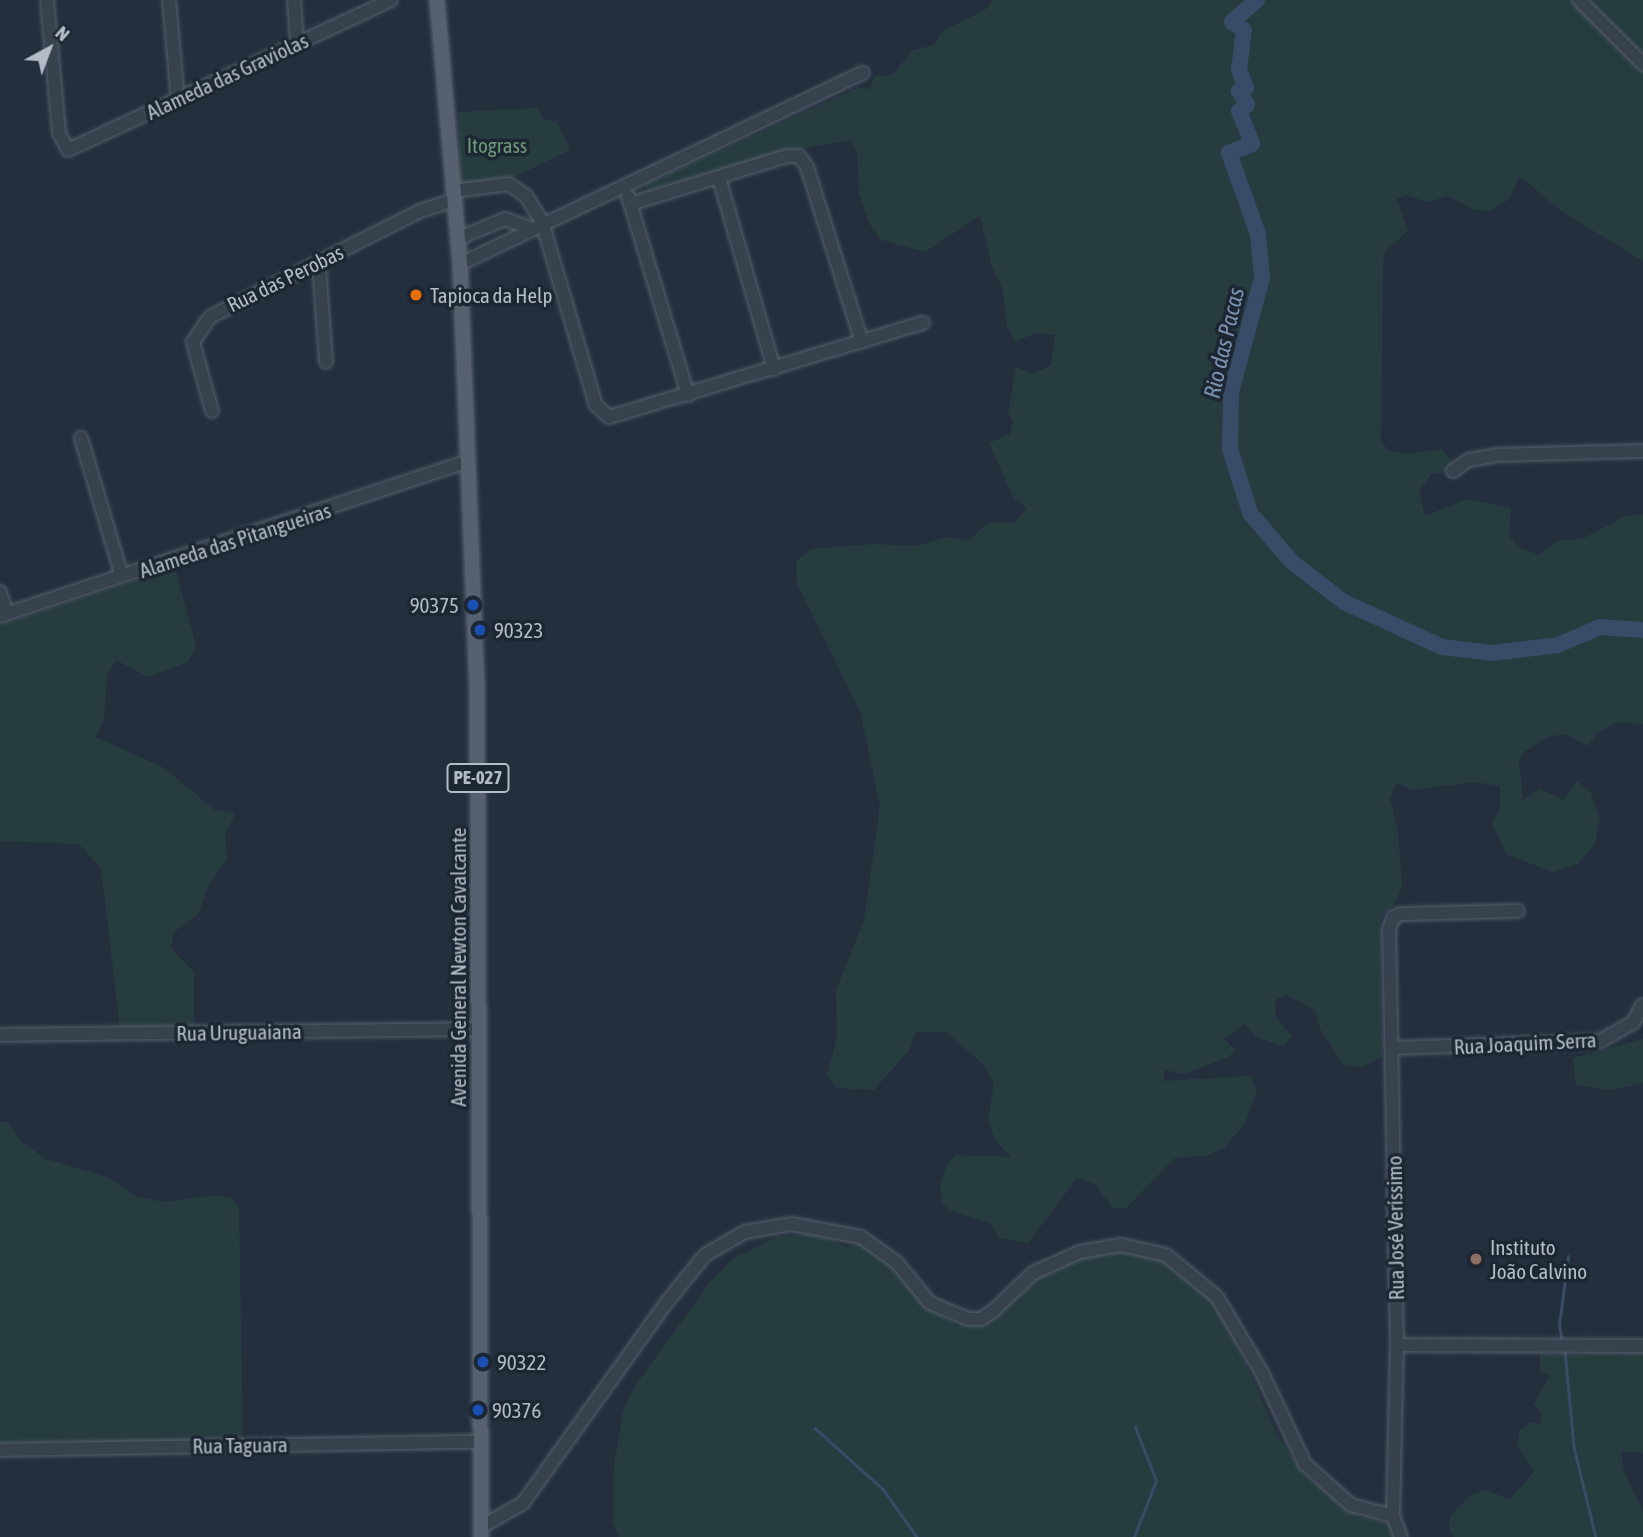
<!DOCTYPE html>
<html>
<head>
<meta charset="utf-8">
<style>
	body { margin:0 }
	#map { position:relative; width:1643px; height:1537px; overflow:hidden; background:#242f3e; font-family:"Asap Condensed",sans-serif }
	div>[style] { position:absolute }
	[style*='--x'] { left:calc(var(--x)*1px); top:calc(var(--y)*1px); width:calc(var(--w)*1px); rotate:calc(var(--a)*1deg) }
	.green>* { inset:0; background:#263c3f }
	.stream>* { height:2.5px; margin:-1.25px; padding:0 1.25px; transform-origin:1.25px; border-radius:1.25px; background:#394c67 }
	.river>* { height:16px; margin:-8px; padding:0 8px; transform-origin:8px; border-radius:8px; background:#394c67 }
	.roads { filter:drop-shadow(0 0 2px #565f6c) drop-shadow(0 0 2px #565f6c) }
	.minor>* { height:12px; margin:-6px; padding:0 6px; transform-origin:6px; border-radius:6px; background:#38414e }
	.major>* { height:14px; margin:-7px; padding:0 7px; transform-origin:7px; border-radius:7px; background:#56606e }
	.dots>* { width:19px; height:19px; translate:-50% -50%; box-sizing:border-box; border:4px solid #1d2633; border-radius:50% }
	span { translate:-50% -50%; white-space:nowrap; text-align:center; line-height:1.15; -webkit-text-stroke:7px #1d2633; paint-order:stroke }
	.shield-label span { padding:2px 5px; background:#1d2633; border:2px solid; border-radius:5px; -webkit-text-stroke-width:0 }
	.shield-label { font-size:19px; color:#b4bcc9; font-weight:700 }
	.street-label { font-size:21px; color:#b4bcc9 }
	.park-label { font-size:21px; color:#6b9a76 }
	.poi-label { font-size:21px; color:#b4bcc9 }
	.left { translate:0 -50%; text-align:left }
	.right { translate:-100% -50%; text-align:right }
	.water-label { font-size:23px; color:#7c92b1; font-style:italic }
	.north { position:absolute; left:14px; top:14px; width:70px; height:70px; -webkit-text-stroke:5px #1d2633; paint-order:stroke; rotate:41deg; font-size:19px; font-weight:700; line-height:28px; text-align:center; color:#b4bcc9 }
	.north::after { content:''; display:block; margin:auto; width:24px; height:32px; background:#b4bcc9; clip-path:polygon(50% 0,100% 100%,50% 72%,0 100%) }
</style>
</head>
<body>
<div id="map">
	<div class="green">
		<i style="clip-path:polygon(993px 0,1643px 0,1643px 261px,1562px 212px,1520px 176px,1509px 199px,1490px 211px,1472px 209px,1448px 196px,1428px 202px,1405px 195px,1397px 199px,1408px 231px,1384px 252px,1383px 274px,1381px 441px,1388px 450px,1407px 454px,1442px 449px,1453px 463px,1445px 473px,1431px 474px,1419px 492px,1425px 516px,1467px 499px,1511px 508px,1509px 537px,1521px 548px,1539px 555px,1557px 541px,1584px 538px,1623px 517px,1643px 514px,1643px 724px,1617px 722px,1597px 733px,1588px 746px,1565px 734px,1547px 737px,1524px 752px,1519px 761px,1523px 800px,1540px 789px,1563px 800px,1577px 781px,1591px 793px,1600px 819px,1595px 843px,1578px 864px,1553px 872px,1506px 854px,1492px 823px,1500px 808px,1500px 786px,1474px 782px,1412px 790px,1396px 783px,1390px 798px,1398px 832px,1402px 887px,1393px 907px,1381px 917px,1382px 1057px,1362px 1067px,1343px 1064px,1320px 1029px,1315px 1010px,1286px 995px,1275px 1000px,1276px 1017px,1292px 1036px,1284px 1046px,1256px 1037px,1245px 1024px,1224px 1039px,1236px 1050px,1228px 1057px,1184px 1074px,1165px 1070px,1163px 1081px,1251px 1076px,1257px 1090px,1245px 1124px,1224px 1148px,1205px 1156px,1175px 1158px,1125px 1209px,1112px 1207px,1095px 1184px,1077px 1178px,1028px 1243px,999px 1238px,990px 1223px,951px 1211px,942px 1203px,940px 1184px,947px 1164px,956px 1155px,1011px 1157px,995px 1140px,988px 1121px,994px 1083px,983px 1064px,946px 1032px,915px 1032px,910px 1049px,874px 1090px,836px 1088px,827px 1075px,837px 1038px,836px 990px,864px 920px,880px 806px,860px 711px,797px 584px,796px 562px,811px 549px,874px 544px,917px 546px,946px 537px,969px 540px,987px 523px,1015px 522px,1027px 509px,1013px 497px,989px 443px,1010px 434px,1013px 421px,1008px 413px,1016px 367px,1034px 374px,1051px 365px,1055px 335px,1037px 333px,1015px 341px,1007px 327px,1003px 290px,992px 267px,980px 216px,925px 252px,879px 239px,868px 221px,859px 192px,857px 150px,850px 141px,813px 146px,650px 194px,645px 185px,857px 88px,869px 89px,875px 76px,892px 75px,913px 50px,934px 45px,942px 31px,985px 10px)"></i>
		<i style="clip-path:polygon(537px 108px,544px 119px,557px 122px,570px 150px,510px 179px,460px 185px,458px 112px)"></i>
		<i style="clip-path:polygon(175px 568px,196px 646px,188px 662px,148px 677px,116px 660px,107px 675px,104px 718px,96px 737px,164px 768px,215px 810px,235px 814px,225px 835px,227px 859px,209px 885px,198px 914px,174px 932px,171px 948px,194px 972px,194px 1026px,120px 1027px,101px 869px,79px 844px,0 841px,0 625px)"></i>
		<i style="clip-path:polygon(1643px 1039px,1643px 1083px,1612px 1090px,1576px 1085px,1573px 1058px)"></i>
		<i style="clip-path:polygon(0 1122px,8px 1122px,21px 1141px,46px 1159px,107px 1177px,138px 1197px,164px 1202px,217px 1195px,231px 1198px,239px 1206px,243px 1441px,0 1442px)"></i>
		<i style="clip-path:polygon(818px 1233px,846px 1247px,860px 1243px,887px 1259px,927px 1307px,958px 1326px,985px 1323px,1031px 1278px,1083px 1255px,1140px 1252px,1164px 1260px,1206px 1291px,1224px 1314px,1277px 1435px,1305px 1476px,1361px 1517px,1390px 1524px,1395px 1537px,619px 1537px,613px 1523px,614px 1466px,623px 1412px,633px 1389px,709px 1283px,733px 1259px,775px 1237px)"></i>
		<i style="clip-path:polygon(1540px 1354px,1643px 1354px,1643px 1453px,1621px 1451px,1624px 1472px,1643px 1512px,1643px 1537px,1454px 1537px,1449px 1529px,1450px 1516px,1469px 1496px,1484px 1490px,1510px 1499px,1534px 1472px,1517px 1445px,1520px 1430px,1531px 1422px,1541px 1424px,1541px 1412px,1534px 1404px,1550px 1375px,1540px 1372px)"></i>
	</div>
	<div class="stream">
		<i style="--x:1562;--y:1341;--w:16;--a:-101"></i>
		<i style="--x:1559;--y:1325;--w:69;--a:-82.5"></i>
		<i style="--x:1565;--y:1350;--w:97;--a:84.7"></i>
		<i style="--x:1574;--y:1447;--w:93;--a:76.3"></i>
		<i style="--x:815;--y:1428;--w:91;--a:41.9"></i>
		<i style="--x:883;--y:1489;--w:59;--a:54.7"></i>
		<i style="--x:1134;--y:1537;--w:60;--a:-68.6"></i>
		<i style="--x:1156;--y:1481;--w:58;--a:-111.3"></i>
	</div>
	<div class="river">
		<i style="--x:1257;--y:0;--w:33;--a:139"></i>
		<i style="--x:1232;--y:22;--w:14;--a:34"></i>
		<i style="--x:1244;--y:30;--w:40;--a:97.1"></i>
		<i style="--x:1239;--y:70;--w:19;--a:69"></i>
		<i style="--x:1246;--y:88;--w:8;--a:157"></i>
		<i style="--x:1239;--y:91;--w:16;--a:60"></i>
		<i style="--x:1247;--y:105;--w:10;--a:143"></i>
		<i style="--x:1239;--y:111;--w:35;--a:68"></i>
		<i style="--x:1252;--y:144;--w:25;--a:159"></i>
		<i style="--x:1229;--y:153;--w:86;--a:70.3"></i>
		<i style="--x:1258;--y:234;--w:44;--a:84.8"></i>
		<i style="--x:1262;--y:278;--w:118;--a:105.2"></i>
		<i style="--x:1231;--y:392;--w:57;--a:91"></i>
		<i style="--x:1230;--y:449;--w:67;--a:72.6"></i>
		<i style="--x:1250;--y:513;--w:65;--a:49.4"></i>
		<i style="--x:1292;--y:562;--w:66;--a:37.6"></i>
		<i style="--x:1344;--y:602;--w:108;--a:24.7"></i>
		<i style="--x:1442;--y:647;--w:50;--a:6.8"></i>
		<i style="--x:1492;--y:653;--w:66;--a:-6.9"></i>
		<i style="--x:1558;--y:645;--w:46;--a:-23.2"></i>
		<i style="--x:1600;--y:627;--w:43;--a:4"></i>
	</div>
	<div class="roads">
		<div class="minor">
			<i style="--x:47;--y:0;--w:134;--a:84.8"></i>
			<i style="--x:59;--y:133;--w:19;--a:62"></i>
			<i style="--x:68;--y:150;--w:356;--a:-24.9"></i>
			<i style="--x:169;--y:0;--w:100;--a:84.9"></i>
			<i style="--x:294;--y:0;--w:43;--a:86"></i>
			<i style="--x:1579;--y:0;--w:91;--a:45"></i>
			<i style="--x:719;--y:178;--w:199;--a:73.9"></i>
			<i style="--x:453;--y:191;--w:56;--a:-7.1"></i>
			<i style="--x:509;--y:184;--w:21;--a:35"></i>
			<i style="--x:526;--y:196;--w:31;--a:58"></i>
			<i style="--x:542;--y:222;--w:191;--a:73.6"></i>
			<i style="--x:596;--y:405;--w:18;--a:43"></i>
			<i style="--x:609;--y:417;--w:328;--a:-16.7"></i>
			<i style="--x:628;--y:196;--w:208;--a:73.2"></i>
			<i style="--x:630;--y:204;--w:164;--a:-17"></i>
			<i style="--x:787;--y:156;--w:12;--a:0"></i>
			<i style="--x:799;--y:156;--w:14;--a:54"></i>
			<i style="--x:807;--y:167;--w:183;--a:72.6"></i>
			<i style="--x:457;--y:239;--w:52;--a:-22.6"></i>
			<i style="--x:505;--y:219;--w:27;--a:20"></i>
			<i style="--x:319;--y:264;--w:98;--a:85.9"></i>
			<i style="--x:460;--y:264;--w:446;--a:-25.4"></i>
			<i style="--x:212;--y:411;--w:72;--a:-105.4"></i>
			<i style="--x:193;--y:342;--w:30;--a:-56"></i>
			<i style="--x:210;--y:317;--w:235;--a:-26.8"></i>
			<i style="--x:420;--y:211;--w:36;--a:-18"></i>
			<i style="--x:81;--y:438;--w:144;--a:73.5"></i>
			<i style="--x:1453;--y:471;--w:19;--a:-35"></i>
			<i style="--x:1469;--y:460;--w:28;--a:-10"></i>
			<i style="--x:1497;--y:455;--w:146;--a:-1.6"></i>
			<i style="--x:0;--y:592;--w:22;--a:72"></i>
			<i style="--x:0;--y:616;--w:494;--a:-18.3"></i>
			<i style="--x:0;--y:1035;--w:478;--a:-0.7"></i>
			<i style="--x:1392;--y:1048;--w:208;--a:-1.9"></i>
			<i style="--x:1600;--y:1041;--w:38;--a:-29"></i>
			<i style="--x:1633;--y:1023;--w:20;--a:-63"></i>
			<i style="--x:1397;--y:1345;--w:246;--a:0.2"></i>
			<i style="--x:0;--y:1450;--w:480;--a:-1"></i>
			<i style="--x:481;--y:1527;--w:48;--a:-29.7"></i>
			<i style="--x:523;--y:1503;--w:247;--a:-54.4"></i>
			<i style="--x:667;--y:1302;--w:60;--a:-51"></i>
			<i style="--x:705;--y:1255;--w:46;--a:-29.9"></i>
			<i style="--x:745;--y:1232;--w:48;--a:-9.7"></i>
			<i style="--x:792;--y:1224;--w:70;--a:10.7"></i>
			<i style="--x:861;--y:1237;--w:44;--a:35.8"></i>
			<i style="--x:897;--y:1263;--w:52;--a:50.5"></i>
			<i style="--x:930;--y:1303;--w:41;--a:22.8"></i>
			<i style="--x:968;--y:1319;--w:13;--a:0"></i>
			<i style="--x:981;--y:1319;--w:14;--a:-34"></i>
			<i style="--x:993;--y:1311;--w:55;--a:-43.5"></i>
			<i style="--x:1033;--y:1273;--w:51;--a:-24.1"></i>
			<i style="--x:1080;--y:1252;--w:42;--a:-9.7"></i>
			<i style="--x:1121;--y:1245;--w:46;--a:12.5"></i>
			<i style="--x:1166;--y:1255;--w:66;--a:39.5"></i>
			<i style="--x:1217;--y:1297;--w:86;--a:59.3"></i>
			<i style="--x:1261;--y:1371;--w:103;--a:64.7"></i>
			<i style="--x:1305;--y:1464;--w:62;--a:41.7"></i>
			<i style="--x:1351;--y:1505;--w:43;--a:14.7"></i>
			<i style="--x:1401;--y:1537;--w:22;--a:-111"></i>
			<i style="--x:1393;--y:1516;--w:171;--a:-88.7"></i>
			<i style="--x:1397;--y:1345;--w:416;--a:-91.1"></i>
			<i style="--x:1389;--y:929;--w:12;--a:-70"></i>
			<i style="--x:1393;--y:918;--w:9;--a:-27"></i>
			<i style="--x:1401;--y:914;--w:117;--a:-1.5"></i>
		</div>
		<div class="major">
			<i style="--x:437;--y:0;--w:265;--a:85"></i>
			<i style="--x:460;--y:264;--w:418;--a:87.7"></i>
			<i style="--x:477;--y:682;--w:855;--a:89.73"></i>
		</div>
	</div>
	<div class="dots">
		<i style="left:416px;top:295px;background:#e8710a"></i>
		<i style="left:473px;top:605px;background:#1a4fb4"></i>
		<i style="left:480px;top:630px;background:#1a4fb4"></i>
		<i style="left:1476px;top:1259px;background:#8d6e63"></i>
		<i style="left:483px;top:1362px;background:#1a4fb4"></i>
		<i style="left:478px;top:1410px;background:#1a4fb4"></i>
	</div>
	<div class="shield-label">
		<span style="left:478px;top:778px">PE-027</span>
	</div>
	<div class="street-label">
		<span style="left:227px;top:76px;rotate:-25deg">Alameda das Graviolas</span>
		<span style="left:285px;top:278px;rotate:-26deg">Rua das Perobas</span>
		<span style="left:235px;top:540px;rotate:-18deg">Alameda das Pitangueiras</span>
		<span style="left:458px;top:967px;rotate:-90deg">Avenida General Newton Cavalcante</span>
		<span style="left:239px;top:1032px;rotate:-1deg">Rua Uruguaiana</span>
		<span style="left:1525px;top:1043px;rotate:-3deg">Rua Joaquim Serra</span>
		<span style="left:1395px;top:1228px;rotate:-91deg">Rua José Veríssimo</span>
		<span style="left:240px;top:1445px;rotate:-1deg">Rua Taguara</span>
	</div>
	<div class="park-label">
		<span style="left:497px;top:145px">Itograss</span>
	</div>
	<div class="poi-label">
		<span class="left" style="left:430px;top:295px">Tapioca da Help</span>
		<span class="right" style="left:459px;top:605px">90375</span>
		<span class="left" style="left:494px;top:630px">90323</span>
		<span class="left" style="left:1490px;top:1259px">Instituto<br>João Calvino</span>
		<span class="left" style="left:497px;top:1362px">90322</span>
		<span class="left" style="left:492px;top:1410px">90376</span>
	</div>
	<div class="water-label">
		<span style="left:1224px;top:343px;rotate:-77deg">Rio das Pacas</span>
	</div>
	<div class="north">N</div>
</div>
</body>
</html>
